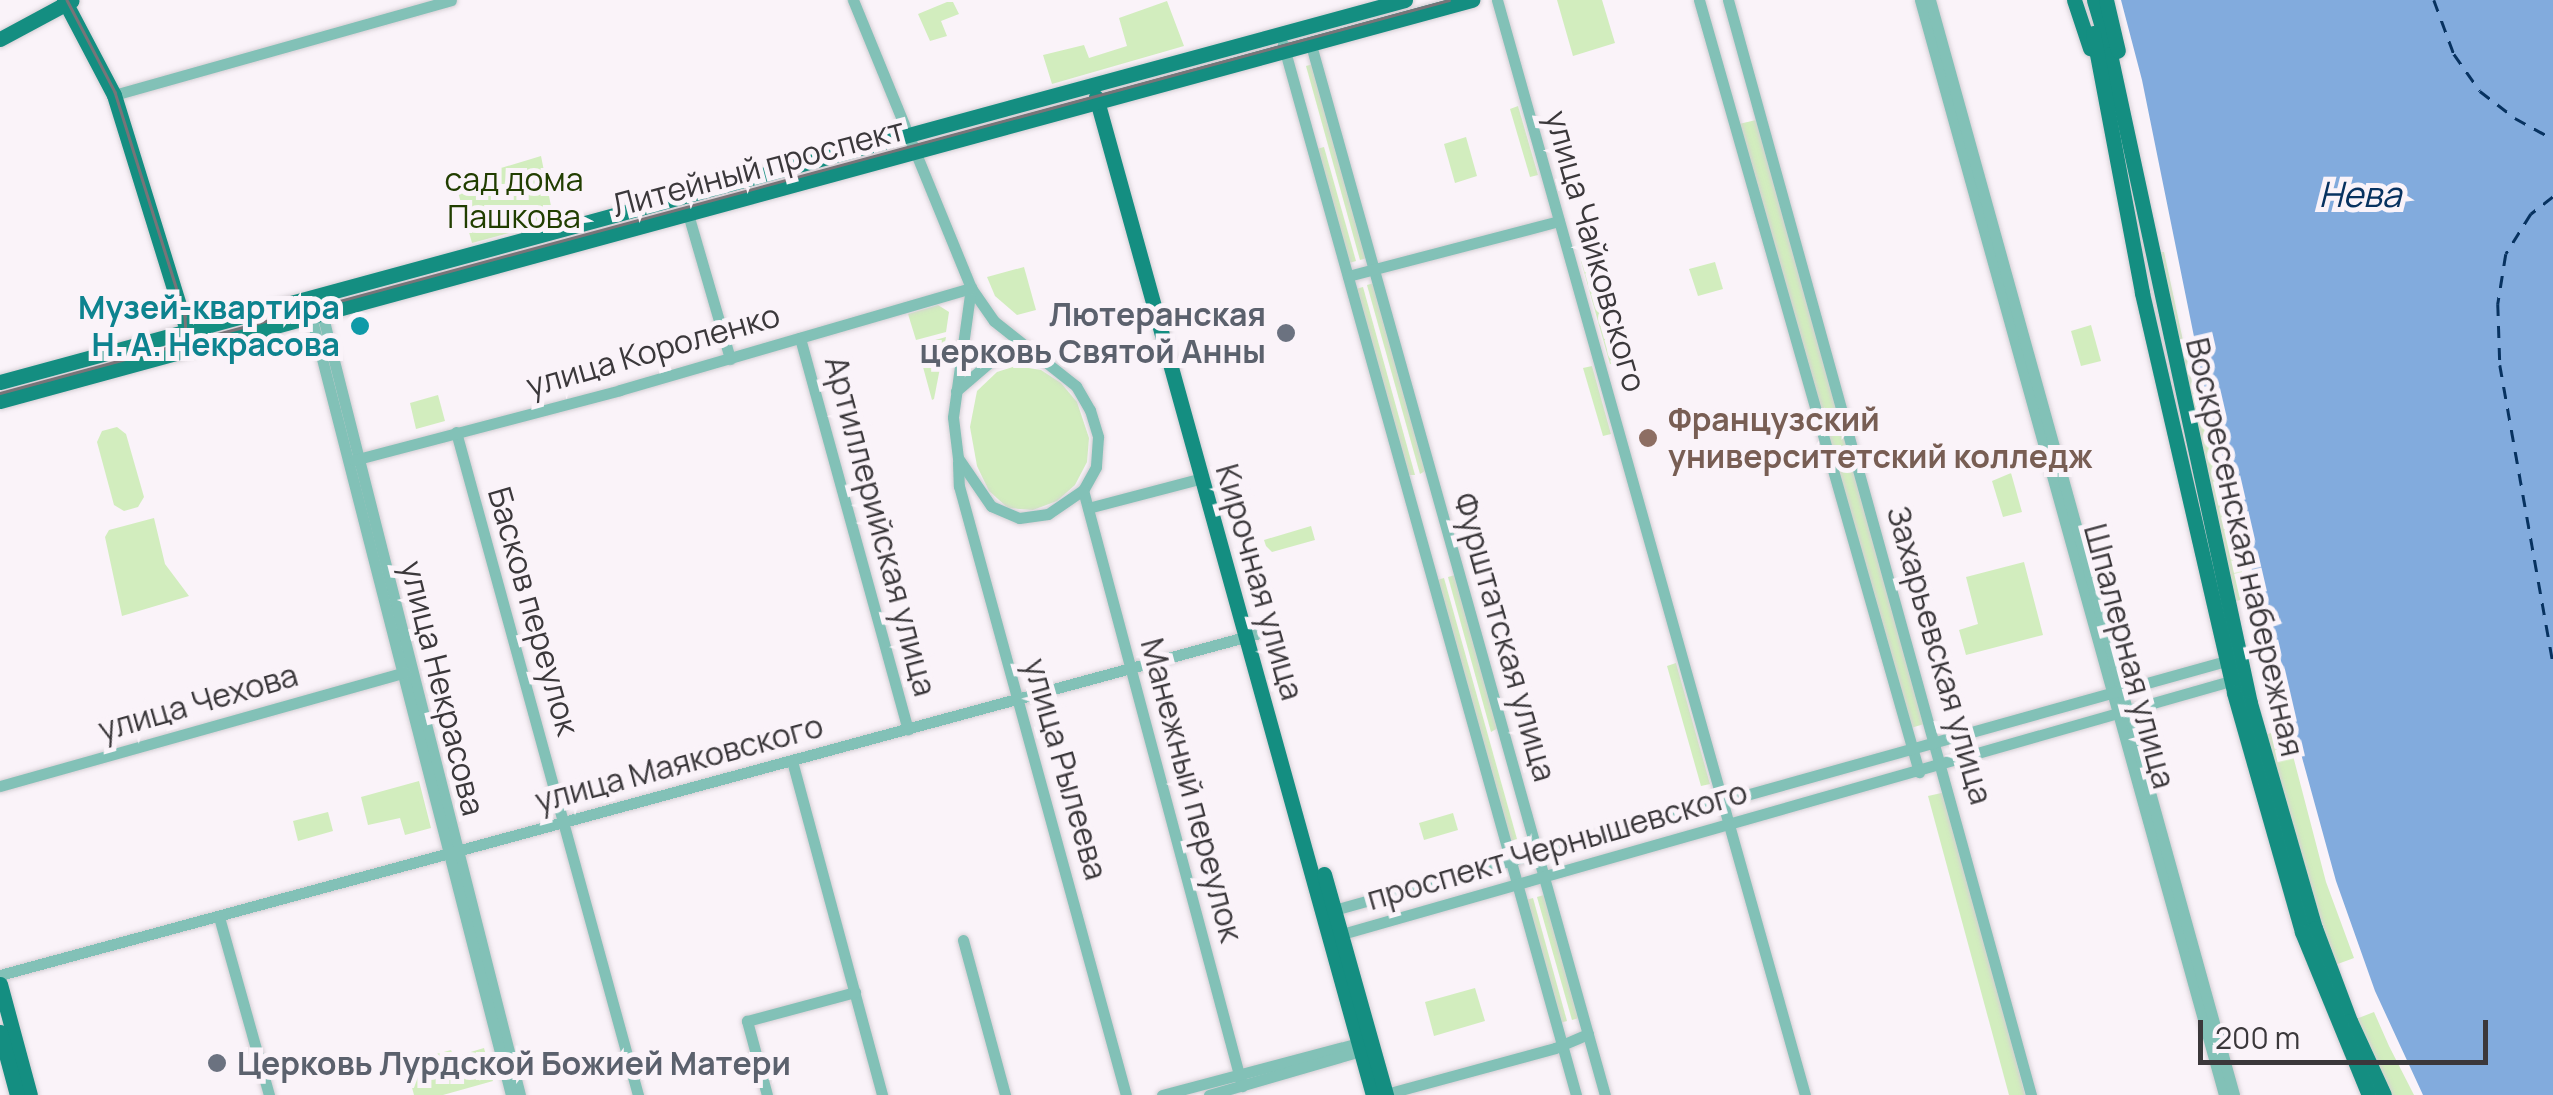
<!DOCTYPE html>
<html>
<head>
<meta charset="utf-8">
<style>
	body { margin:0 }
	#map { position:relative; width:2553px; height:1095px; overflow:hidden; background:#faf3f9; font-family:Manrope,sans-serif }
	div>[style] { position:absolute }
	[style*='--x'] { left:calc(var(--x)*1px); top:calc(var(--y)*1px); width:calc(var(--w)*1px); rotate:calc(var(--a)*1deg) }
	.green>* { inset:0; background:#d2edbe }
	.water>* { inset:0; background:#82abdd }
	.ferry>* { height:2.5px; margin-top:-1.25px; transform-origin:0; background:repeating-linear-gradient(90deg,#073260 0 12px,transparent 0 22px) }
	.roads { filter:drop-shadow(0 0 2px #d4ced3) drop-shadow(0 0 2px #d4ced3) }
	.minor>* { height:11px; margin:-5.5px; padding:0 5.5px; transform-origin:5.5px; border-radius:5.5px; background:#82c1b7 }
	.major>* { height:15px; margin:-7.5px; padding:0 7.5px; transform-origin:7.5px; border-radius:7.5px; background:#148e81 }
	.tram>* { height:2.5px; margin:-1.25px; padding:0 1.25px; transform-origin:1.25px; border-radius:1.25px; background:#787478 }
	.dots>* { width:28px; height:28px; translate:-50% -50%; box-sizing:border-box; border:5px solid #faf3f9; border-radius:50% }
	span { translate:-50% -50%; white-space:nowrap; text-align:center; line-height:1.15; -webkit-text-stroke:10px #faf3f9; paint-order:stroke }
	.street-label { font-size:32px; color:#3b383b }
	.park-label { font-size:32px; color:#213e00 }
	.culture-label { font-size:32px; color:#0d838f; font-weight:700 }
	.right { translate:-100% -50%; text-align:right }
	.worship-label { font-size:32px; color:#5b616d; font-weight:700 }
	.left { translate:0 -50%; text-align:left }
	.education-label { font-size:32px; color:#785e54; font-weight:700 }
	.water-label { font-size:35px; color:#073260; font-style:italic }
	.scale { position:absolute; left:2198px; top:1020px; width:290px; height:45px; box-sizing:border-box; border:5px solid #3b383b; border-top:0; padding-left:12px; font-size:30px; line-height:35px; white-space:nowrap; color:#3b383b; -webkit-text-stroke:8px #faf3f9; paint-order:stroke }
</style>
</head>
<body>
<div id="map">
	<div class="green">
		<i style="clip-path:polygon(1557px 0,1602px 0,1615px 43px,1573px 56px)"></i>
		<i style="clip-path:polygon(1167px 1px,1184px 46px,1052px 84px,1043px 55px,1084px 45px,1089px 58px,1127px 46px,1119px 18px)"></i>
		<i style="clip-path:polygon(947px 2px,953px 2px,959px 14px,941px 21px,947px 36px,930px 41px,918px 14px)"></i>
		<i style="clip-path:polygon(1313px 64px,1367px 258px,1360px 260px,1306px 66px)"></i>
		<i style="clip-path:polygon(1518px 106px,1538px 175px,1530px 177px,1510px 109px)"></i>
		<i style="clip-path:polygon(1756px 120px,1924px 724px,1911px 728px,1739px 124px)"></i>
		<i style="clip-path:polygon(1466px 137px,1477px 176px,1455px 183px,1444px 144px)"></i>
		<i style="clip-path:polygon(1324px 147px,1356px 261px,1349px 263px,1317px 149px)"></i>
		<i style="clip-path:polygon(541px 156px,554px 221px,472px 243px,458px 192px,468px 178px)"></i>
		<i style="clip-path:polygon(2160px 252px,2164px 252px,2191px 378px,2249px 598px,2232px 602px)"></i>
		<i style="clip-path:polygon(1587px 259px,1617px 363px,1610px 364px,1581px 261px)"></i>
		<i style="clip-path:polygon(1715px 262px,1723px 289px,1698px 296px,1689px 269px)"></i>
		<i style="clip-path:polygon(1024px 267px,1036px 310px,1017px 315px,995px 296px,987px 277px)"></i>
		<i style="clip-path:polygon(1374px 283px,1425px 471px,1420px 474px,1367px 285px)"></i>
		<i style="clip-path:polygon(1363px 287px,1415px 475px,1408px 475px,1356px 289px)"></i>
		<i style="clip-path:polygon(938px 305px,949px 312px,946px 332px,916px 340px,908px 314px)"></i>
		<i style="clip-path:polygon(2091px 325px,2101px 361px,2081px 366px,2071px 331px)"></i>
		<i style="clip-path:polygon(946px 337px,934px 399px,932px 400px,917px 345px)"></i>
		<i style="clip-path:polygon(1016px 366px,1041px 370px,1061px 383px,1077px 402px,1089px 438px,1087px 462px,1075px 485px,1057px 501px,1033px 510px,1008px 508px,989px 491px,977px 466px,970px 427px,977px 391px,997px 372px)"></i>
		<i style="clip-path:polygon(1592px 366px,1611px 434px,1603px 436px,1583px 368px)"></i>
		<i style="clip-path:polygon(438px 395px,445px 421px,416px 429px,410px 403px)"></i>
		<i style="clip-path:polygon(117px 427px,126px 434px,144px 497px,138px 507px,124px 511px,114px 505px,97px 442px,102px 431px)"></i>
		<i style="clip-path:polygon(2011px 473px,2022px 512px,2003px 517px,1992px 481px)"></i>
		<i style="clip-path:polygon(154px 518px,165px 564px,189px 596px,122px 616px,105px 537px,109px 530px)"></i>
		<i style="clip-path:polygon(1311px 526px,1315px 540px,1272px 552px,1266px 546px,1264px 540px)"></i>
		<i style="clip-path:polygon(2024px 562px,2043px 635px,1966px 655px,1959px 630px,1978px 624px,1966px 577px)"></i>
		<i style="clip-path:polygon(1455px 575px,1498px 728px,1491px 732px,1448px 577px)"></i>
		<i style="clip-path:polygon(1444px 578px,1517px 839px,1510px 841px,1437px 580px)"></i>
		<i style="clip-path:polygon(1676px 663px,1710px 784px,1701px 786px,1667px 666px)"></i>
		<i style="clip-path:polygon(2286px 729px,2326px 882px,2354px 958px,2335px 965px,2264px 735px)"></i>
		<i style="clip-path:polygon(419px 781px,431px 828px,405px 835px,400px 818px,368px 825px,361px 797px)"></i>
		<i style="clip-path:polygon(1946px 792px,2025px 1095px,2009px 1095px,1928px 796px)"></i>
		<i style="clip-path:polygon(328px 812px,333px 831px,298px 841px,293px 821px)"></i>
		<i style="clip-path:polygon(1453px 813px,1458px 830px,1424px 840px,1419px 823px)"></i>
		<i style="clip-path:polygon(1544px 895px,1579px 1018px,1572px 1020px,1537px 897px)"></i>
		<i style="clip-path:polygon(1533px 898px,1567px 1021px,1560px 1023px,1526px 900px)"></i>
		<i style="clip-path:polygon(1475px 988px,1485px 1021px,1434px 1036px,1425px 1002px)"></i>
		<i style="clip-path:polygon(2374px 1012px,2389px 1046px,2414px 1095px,2391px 1095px,2356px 1019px)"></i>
		<i style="clip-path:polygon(484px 1048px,493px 1081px,443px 1095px,414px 1095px,407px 1069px,411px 1061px,451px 1050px,454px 1057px)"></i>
	</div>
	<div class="water">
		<i style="clip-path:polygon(2121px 0,2553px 0,2553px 1095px,2423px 1095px,2375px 991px,2336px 881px,2284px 692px,2288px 687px,2273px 631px,2267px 628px,2204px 386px,2142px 80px)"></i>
	</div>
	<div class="ferry">
		<i style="--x:2434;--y:0;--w:58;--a:69.7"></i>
		<i style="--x:2454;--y:54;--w:45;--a:54.9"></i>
		<i style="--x:2480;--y:91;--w:44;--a:37.6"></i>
		<i style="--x:2515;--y:118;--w:43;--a:28.9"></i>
		<i style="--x:2553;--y:197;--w:28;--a:142"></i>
		<i style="--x:2531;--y:214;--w:47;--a:122"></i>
		<i style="--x:2506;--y:254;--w:51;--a:99.1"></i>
		<i style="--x:2498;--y:304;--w:61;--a:88.1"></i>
		<i style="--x:2500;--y:365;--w:304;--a:79.9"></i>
	</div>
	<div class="roads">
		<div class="minor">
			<i style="--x:853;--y:0;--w:311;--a:67.7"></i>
			<i style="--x:971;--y:288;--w:40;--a:55.1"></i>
			<i style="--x:994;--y:321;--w:105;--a:38.4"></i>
			<i style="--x:1076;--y:386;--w:28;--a:60"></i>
			<i style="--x:1090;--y:410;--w:28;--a:73"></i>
			<i style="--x:1098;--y:437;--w:30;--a:94"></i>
			<i style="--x:1096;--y:467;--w:26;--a:119"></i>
			<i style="--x:1083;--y:490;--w:42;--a:145.6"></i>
			<i style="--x:1048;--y:514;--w:29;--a:172"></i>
			<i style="--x:1019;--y:518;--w:30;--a:-157"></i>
			<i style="--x:991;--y:506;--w:58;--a:-124.5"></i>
			<i style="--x:958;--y:458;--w:41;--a:-97"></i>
			<i style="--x:953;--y:417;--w:130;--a:-82.1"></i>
			<i style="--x:1497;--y:0;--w:1137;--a:74.29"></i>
			<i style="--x:1699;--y:0;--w:803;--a:74.09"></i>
			<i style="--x:1728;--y:0;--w:1136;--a:74.53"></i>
			<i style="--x:1920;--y:0;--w:1136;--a:74.48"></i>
			<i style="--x:1930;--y:0;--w:1136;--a:74.48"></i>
			<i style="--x:1283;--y:44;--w:1091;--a:74.42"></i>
			<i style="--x:1311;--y:45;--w:1090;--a:74.36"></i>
			<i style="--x:114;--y:95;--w:350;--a:-15.7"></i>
			<i style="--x:688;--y:214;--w:151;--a:73.8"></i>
			<i style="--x:1348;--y:276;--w:218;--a:-14.6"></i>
			<i style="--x:309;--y:297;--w:28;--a:58"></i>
			<i style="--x:324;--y:321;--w:798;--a:75.79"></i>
			<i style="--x:311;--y:316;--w:804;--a:75.6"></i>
			<i style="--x:800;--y:338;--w:406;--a:74.6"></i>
			<i style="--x:956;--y:391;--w:46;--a:-40.6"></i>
			<i style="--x:991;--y:361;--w:23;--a:-18"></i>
			<i style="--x:1013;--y:354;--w:21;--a:5"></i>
			<i style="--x:456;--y:432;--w:688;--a:74.65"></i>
			<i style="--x:354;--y:460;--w:275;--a:-14.7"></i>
			<i style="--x:620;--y:390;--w:366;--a:-16.2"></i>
			<i style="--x:958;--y:462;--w:24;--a:88"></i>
			<i style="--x:959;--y:486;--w:631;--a:74.67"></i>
			<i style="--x:1083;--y:490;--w:617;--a:75.06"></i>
			<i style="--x:1088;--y:508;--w:118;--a:-14.7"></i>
			<i style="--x:792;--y:761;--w:346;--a:74.9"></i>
			<i style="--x:0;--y:786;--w:421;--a:-15.7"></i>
			<i style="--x:1332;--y:914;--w:4;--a:-63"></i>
			<i style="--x:1334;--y:910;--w:926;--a:-15.6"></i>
			<i style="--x:219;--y:917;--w:185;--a:74.3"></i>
			<i style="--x:1338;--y:932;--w:4;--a:27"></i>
			<i style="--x:1342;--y:934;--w:931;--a:-15.9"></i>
			<i style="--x:963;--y:940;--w:161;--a:74.8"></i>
			<i style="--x:0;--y:975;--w:1301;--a:-15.19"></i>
			<i style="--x:1386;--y:1094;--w:175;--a:-15.2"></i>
			<i style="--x:1555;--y:1048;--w:36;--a:-23"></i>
			<i style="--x:767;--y:1095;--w:77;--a:-105.1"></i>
			<i style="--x:747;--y:1021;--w:112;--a:-15"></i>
			<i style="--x:1162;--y:1095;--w:208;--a:-14.8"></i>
			<i style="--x:1209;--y:1095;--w:165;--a:-16.2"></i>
		</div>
		<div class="major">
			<i style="--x:64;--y:0;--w:107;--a:62.2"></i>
			<i style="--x:114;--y:95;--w:254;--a:72.8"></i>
			<i style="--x:2074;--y:0;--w:51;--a:71.6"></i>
			<i style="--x:2094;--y:0;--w:56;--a:73.5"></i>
			<i style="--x:2110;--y:54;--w:664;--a:77.83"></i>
			<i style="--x:2250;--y:703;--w:234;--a:73.9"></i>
			<i style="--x:2315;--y:928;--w:99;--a:69.4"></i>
			<i style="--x:2350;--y:1021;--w:81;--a:65.3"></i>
			<i style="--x:2106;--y:0;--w:52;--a:76.8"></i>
			<i style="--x:2093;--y:33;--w:265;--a:79.3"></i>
			<i style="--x:2142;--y:293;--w:410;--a:77"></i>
			<i style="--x:2234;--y:693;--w:248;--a:74.1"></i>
			<i style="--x:2302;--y:932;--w:176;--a:67.7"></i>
			<i style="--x:0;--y:39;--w:81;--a:-28.2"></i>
			<i style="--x:1096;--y:97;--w:1036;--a:74.49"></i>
			<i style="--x:0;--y:382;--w:1456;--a:-15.21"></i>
			<i style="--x:0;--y:401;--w:1526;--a:-15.24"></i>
			<i style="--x:1324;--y:874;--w:230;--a:74.3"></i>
			<i style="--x:0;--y:984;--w:115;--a:74.9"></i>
			<i style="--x:0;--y:1032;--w:65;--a:74.9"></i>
		</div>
	</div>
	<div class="tram">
		<i style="--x:67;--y:0;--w:104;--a:62.4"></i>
		<i style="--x:115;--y:92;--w:235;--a:72.6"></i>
		<i style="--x:185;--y:316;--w:20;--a:87"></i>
		<i style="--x:186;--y:336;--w:16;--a:142"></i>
		<i style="--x:0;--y:393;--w:1501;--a:-15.17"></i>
	</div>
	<div class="dots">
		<i style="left:360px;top:326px;background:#0f9aa8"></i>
		<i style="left:1286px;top:333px;background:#6b7280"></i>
		<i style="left:1648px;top:438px;background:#8d6e63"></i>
		<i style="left:217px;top:1063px;background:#6b7280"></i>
	</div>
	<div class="street-label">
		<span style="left:758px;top:167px;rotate:-15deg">Литейный проспект</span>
		<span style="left:1596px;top:251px;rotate:74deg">улица Чайковского</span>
		<span style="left:653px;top:350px;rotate:-16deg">улица Короленко</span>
		<span style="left:881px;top:526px;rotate:75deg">Артиллерийская улица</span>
		<span style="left:2245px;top:547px;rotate:77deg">Воскресенская набережная</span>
		<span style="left:1260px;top:582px;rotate:74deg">Кирочная улица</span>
		<span style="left:534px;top:611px;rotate:74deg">Басков переулок</span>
		<span style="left:1505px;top:637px;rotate:74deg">Фурштатская улица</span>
		<span style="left:1940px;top:655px;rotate:74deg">Захарьевская улица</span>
		<span style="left:2130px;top:656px;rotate:75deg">Шпалерная улица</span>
		<span style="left:443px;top:688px;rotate:76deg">улица Некрасова</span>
		<span style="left:198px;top:702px;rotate:-16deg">улица Чехова</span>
		<span style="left:679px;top:763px;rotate:-15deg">улица Маяковского</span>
		<span style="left:1066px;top:769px;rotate:74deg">улица Рылеева</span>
		<span style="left:1192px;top:790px;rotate:75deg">Манежный переулок</span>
		<span style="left:1557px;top:845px;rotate:-16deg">проспект Чернышевского</span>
	</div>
	<div class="park-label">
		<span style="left:514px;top:198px">сад дома<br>Пашкова</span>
	</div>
	<div class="culture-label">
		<span class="right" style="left:340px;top:326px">Музей-квартира<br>Н. А. Некрасова</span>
	</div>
	<div class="worship-label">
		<span class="right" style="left:1266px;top:333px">Лютеранская<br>церковь Святой Анны</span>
		<span class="left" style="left:237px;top:1063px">Церковь Лурдской Божией Матери</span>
	</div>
	<div class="education-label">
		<span class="left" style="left:1668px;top:438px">Французский<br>университетский колледж</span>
	</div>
	<div class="water-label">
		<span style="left:2360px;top:194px">Нева</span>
	</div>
	<div class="scale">200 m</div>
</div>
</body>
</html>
